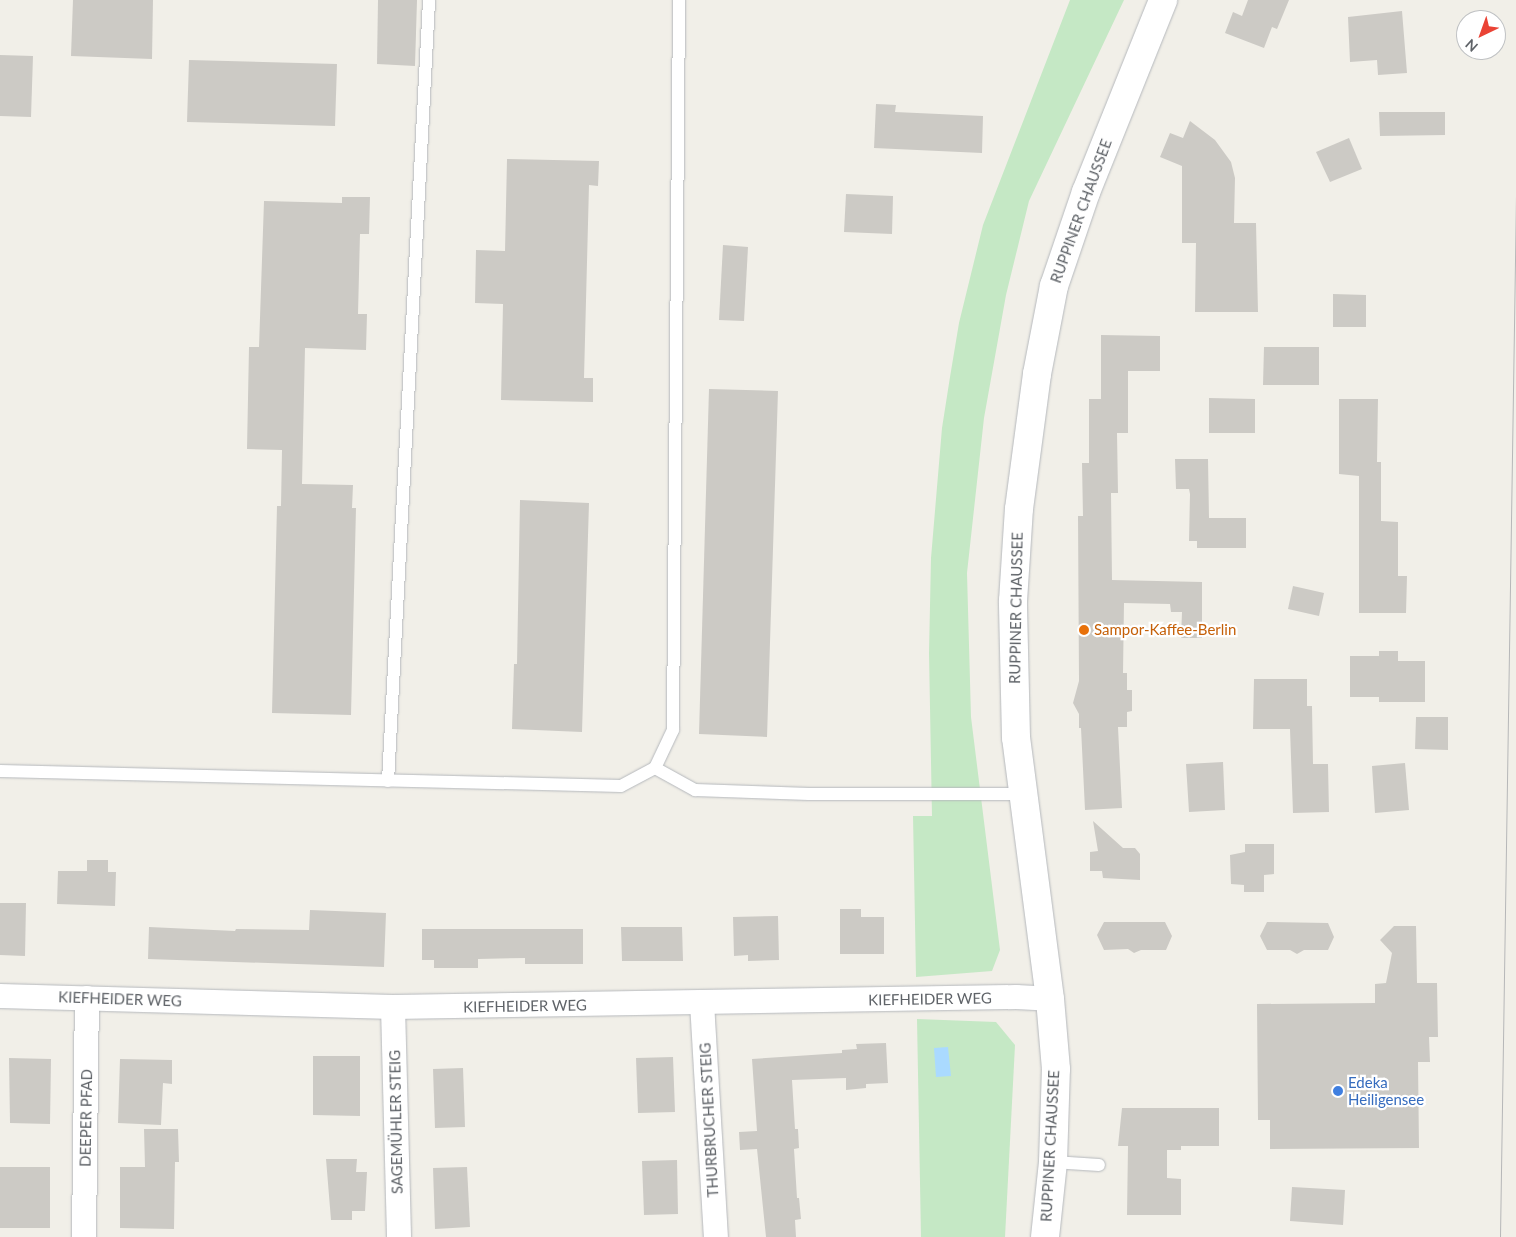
<!DOCTYPE html>
<html>
<head>
<meta charset="utf-8">
<style>
	body { margin:0 }
	#map { position:relative; width:1516px; height:1237px; overflow:hidden; background:#f1efe8; font-family:Lato,sans-serif }
	div>[style] { position:absolute }
	[style*='--x'] { left:calc(var(--x)*1px); top:calc(var(--y)*1px); width:calc(var(--w)*1px); rotate:calc(var(--a)*1deg) }
	.green>* { inset:0; background:#c5e8c5 }
	.water>* { inset:0; background:#aadaff }
	.building>* { inset:0; background:#cccac5 }
	.roads { filter:drop-shadow(0 0 1px #b5b8bc) drop-shadow(0 0 1px #b5b8bc) }
	.lane>* { height:12px; margin:-6px; padding:0 6px; transform-origin:6px; border-radius:6px; background:#fff }
	.street>* { height:24px; margin:-12px; padding:0 12px; transform-origin:12px; border-radius:12px; background:#fff }
	.secondary>* { height:28px; margin:-14px; padding:0 14px; transform-origin:14px; border-radius:14px; background:#fff }
	.tram>* { height:1px; margin:-0.5px; padding:0 0.5px; transform-origin:0.5px; border-radius:0.5px; background:#b6b7b8 }
	.dots>* { width:14px; height:14px; translate:-50% -50%; box-sizing:border-box; border:2px solid #fff; border-radius:50% }
	span { translate:-50% -50%; white-space:nowrap; text-align:center; line-height:1.15; -webkit-text-stroke:4.5px #fff; paint-order:stroke }
	.street-label { font-size:15px; color:#5f6368 }
	.food-label { font-size:15px; color:#c56008 }
	.left { translate:0 -50%; text-align:left }
	.shop-label { font-size:15px; color:#366cbe }
	.north { position:absolute; left:1456px; top:10px; width:50px; height:50px; box-sizing:border-box; background:#fff; border:1px solid #bfc1c3; border-radius:50%; rotate:222deg; font-size:14px; font-weight:700; line-height:20px; text-align:center; color:#5f6368 }
	.north::after { content:''; display:block; margin:auto; width:18px; height:22px; background:#ea4335; clip-path:polygon(50% 0,100% 100%,50% 72%,0 100%) }
</style>
</head>
<body>
<div id="map">
	<div class="green">
		<i style="clip-path:polygon(1070px 0,1124px 0,1029px 201px,1006px 295px,984px 418px,967px 573px,971px 717px,1000px 950px,992px 971px,916px 977px,913px 816px,932px 816px,929px 653px,931px 558px,942px 428px,950px 377px,959px 323px,983px 225px)"></i>
		<i style="clip-path:polygon(917px 1019px,996px 1022px,1015px 1045px,1005px 1237px,921px 1237px)"></i>
	</div>
	<div class="water">
		<i style="clip-path:polygon(948px 1047px,951px 1076px,936px 1077px,934px 1048px)"></i>
	</div>
	<div class="building">
		<i style="clip-path:polygon(73px 0,153px 0,152px 59px,71px 56px)"></i>
		<i style="clip-path:polygon(378px 0,417px 0,415px 66px,377px 64px)"></i>
		<i style="clip-path:polygon(1248px 0,1289px 0,1277px 29px,1272px 27px,1264px 48px,1225px 33px,1233px 12px,1242px 16px)"></i>
		<i style="clip-path:polygon(1402px 11px,1407px 73px,1378px 75px,1377px 60px,1350px 62px,1348px 17px)"></i>
		<i style="clip-path:polygon(0 55px,33px 56px,31px 117px,0 116px)"></i>
		<i style="clip-path:polygon(189px 60px,337px 64px,335px 126px,187px 122px)"></i>
		<i style="clip-path:polygon(876px 104px,896px 105px,895px 112px,983px 116px,982px 153px,874px 148px)"></i>
		<i style="clip-path:polygon(1379px 112px,1445px 112px,1445px 135px,1380px 136px)"></i>
		<i style="clip-path:polygon(1190px 121px,1215px 140px,1231px 162px,1235px 178px,1234px 223px,1256px 223px,1258px 312px,1195px 312px,1196px 243px,1182px 243px,1182px 166px,1160px 157px,1170px 133px,1183px 138px)"></i>
		<i style="clip-path:polygon(1349px 138px,1362px 169px,1330px 182px,1316px 152px)"></i>
		<i style="clip-path:polygon(507px 159px,599px 161px,598px 186px,589px 185px,584px 378px,593px 378px,593px 402px,501px 400px,503px 304px,475px 303px,476px 250px,505px 251px)"></i>
		<i style="clip-path:polygon(846px 194px,893px 196px,892px 234px,844px 232px)"></i>
		<i style="clip-path:polygon(342px 197px,370px 197px,369px 234px,360px 234px,358px 314px,367px 314px,366px 350px,305px 348px,302px 484px,353px 485px,352px 508px,356px 508px,351px 715px,272px 713px,277px 506px,281px 506px,282px 450px,247px 449px,249px 347px,259px 347px,264px 201px,342px 203px)"></i>
		<i style="clip-path:polygon(723px 245px,748px 247px,744px 321px,719px 320px)"></i>
		<i style="clip-path:polygon(1333px 294px,1366px 295px,1366px 327px,1333px 327px)"></i>
		<i style="clip-path:polygon(1101px 335px,1160px 336px,1160px 371px,1128px 371px,1128px 433px,1117px 433px,1118px 493px,1111px 493px,1112px 580px,1202px 582px,1202px 638px,1181px 638px,1182px 612px,1171px 612px,1170px 604px,1124px 603px,1123px 673px,1127px 673px,1127px 690px,1132px 690px,1132px 711px,1127px 712px,1127px 727px,1118px 727px,1122px 808px,1085px 810px,1081px 728px,1079px 728px,1079px 714px,1073px 703px,1079px 681px,1078px 516px,1083px 516px,1082px 463px,1089px 463px,1089px 399px,1101px 399px)"></i>
		<i style="clip-path:polygon(1264px 347px,1319px 347px,1319px 385px,1263px 385px)"></i>
		<i style="clip-path:polygon(709px 389px,778px 391px,767px 737px,699px 734px)"></i>
		<i style="clip-path:polygon(1209px 398px,1255px 399px,1255px 433px,1209px 433px)"></i>
		<i style="clip-path:polygon(1339px 399px,1378px 399px,1377px 462px,1381px 462px,1381px 521px,1398px 522px,1398px 576px,1407px 576px,1406px 613px,1359px 613px,1359px 476px,1339px 474px)"></i>
		<i style="clip-path:polygon(1175px 459px,1208px 459px,1209px 518px,1246px 518px,1246px 548px,1197px 548px,1197px 541px,1189px 541px,1190px 494px,1189px 489px,1176px 489px)"></i>
		<i style="clip-path:polygon(520px 500px,589px 503px,582px 732px,512px 729px,514px 664px,517px 664px)"></i>
		<i style="clip-path:polygon(1293px 586px,1324px 593px,1319px 616px,1288px 609px)"></i>
		<i style="clip-path:polygon(1379px 651px,1398px 651px,1398px 661px,1425px 661px,1425px 702px,1379px 702px,1379px 697px,1350px 697px,1350px 656px,1379px 656px)"></i>
		<i style="clip-path:polygon(1254px 679px,1307px 679px,1307px 706px,1312px 706px,1313px 764px,1328px 764px,1329px 812px,1293px 813px,1290px 729px,1253px 729px)"></i>
		<i style="clip-path:polygon(1416px 717px,1448px 717px,1448px 750px,1415px 749px)"></i>
		<i style="clip-path:polygon(1223px 762px,1225px 810px,1189px 812px,1186px 764px)"></i>
		<i style="clip-path:polygon(1405px 763px,1409px 810px,1375px 813px,1372px 766px)"></i>
		<i style="clip-path:polygon(1093px 821px,1123px 848px,1135px 848px,1140px 854px,1140px 880px,1103px 878px,1102px 871px,1090px 871px,1090px 852px,1098px 851px)"></i>
		<i style="clip-path:polygon(1245px 844px,1274px 844px,1274px 874px,1264px 875px,1264px 892px,1244px 892px,1244px 885px,1231px 884px,1230px 855px,1245px 852px)"></i>
		<i style="clip-path:polygon(87px 860px,108px 860px,108px 872px,116px 872px,115px 906px,57px 904px,58px 871px,87px 871px)"></i>
		<i style="clip-path:polygon(0 903px,26px 903px,25px 956px,0 955px)"></i>
		<i style="clip-path:polygon(840px 909px,861px 909px,861px 917px,884px 917px,884px 954px,840px 954px)"></i>
		<i style="clip-path:polygon(310px 910px,386px 913px,384px 967px,148px 959px,149px 927px,235px 931px,236px 929px,309px 930px)"></i>
		<i style="clip-path:polygon(778px 916px,779px 960px,748px 961px,748px 955px,734px 956px,733px 917px)"></i>
		<i style="clip-path:polygon(1104px 922px,1165px 922px,1172px 936px,1166px 950px,1141px 950px,1134px 953px,1128px 949px,1104px 950px,1097px 935px)"></i>
		<i style="clip-path:polygon(1267px 922px,1328px 923px,1334px 937px,1328px 950px,1304px 950px,1297px 954px,1290px 950px,1267px 950px,1260px 936px)"></i>
		<i style="clip-path:polygon(1394px 926px,1416px 926px,1417px 983px,1437px 983px,1438px 1037px,1429px 1037px,1430px 1062px,1418px 1062px,1419px 1148px,1270px 1149px,1270px 1120px,1258px 1120px,1257px 1004px,1375px 1003px,1375px 984px,1386px 983px,1392px 953px,1380px 940px)"></i>
		<i style="clip-path:polygon(621px 927px,682px 927px,683px 961px,622px 961px)"></i>
		<i style="clip-path:polygon(422px 929px,583px 929px,583px 964px,525px 964px,525px 958px,478px 959px,478px 968px,434px 968px,434px 960px,422px 960px)"></i>
		<i style="clip-path:polygon(886px 1043px,888px 1083px,866px 1084px,866px 1088px,846px 1090px,846px 1078px,792px 1080px,795px 1129px,798px 1129px,799px 1148px,794px 1149px,797px 1198px,799px 1198px,801px 1219px,795px 1220px,796px 1237px,766px 1237px,757px 1149px,740px 1150px,739px 1132px,757px 1131px,752px 1059px,842px 1053px,842px 1050px,857px 1049px,856px 1044px)"></i>
		<i style="clip-path:polygon(313px 1056px,360px 1056px,360px 1116px,313px 1115px)"></i>
		<i style="clip-path:polygon(673px 1057px,675px 1112px,638px 1113px,636px 1058px)"></i>
		<i style="clip-path:polygon(9px 1058px,51px 1059px,50px 1124px,10px 1123px)"></i>
		<i style="clip-path:polygon(120px 1059px,172px 1060px,172px 1084px,163px 1083px,161px 1125px,118px 1123px)"></i>
		<i style="clip-path:polygon(463px 1068px,465px 1127px,435px 1128px,433px 1069px)"></i>
		<i style="clip-path:polygon(1122px 1108px,1219px 1108px,1219px 1146px,1181px 1146px,1181px 1150px,1167px 1150px,1167px 1178px,1181px 1179px,1181px 1215px,1127px 1215px,1128px 1146px,1118px 1146px)"></i>
		<i style="clip-path:polygon(144px 1129px,178px 1129px,179px 1162px,175px 1162px,174px 1229px,120px 1228px,120px 1167px,145px 1167px)"></i>
		<i style="clip-path:polygon(326px 1159px,357px 1159px,356px 1172px,367px 1172px,365px 1211px,352px 1211px,352px 1220px,331px 1220px)"></i>
		<i style="clip-path:polygon(677px 1160px,678px 1214px,644px 1215px,642px 1161px)"></i>
		<i style="clip-path:polygon(0 1167px,50px 1167px,50px 1228px,0 1228px)"></i>
		<i style="clip-path:polygon(467px 1167px,470px 1227px,435px 1229px,433px 1168px)"></i>
		<i style="clip-path:polygon(1292px 1187px,1345px 1190px,1343px 1225px,1290px 1221px)"></i>
	</div>
	<div class="roads">
		<div class="lane">
			<i style="--x:655;--y:768;--w:46;--a:28.8"></i>
			<i style="--x:695;--y:790;--w:114;--a:2"></i>
			<i style="--x:809;--y:794;--w:214;--a:0"></i>
			<i style="--x:0;--y:771;--w:621;--a:1.38"></i>
			<i style="--x:621;--y:786;--w:38;--a:-28"></i>
			<i style="--x:655;--y:768;--w:42;--a:-64.7"></i>
			<i style="--x:673;--y:730;--w:730;--a:-89.53"></i>
			<i style="--x:388;--y:781;--w:782;--a:-86.99"></i>
			<i style="--x:1053;--y:1162;--w:46;--a:3.7"></i>
		</div>
		<div class="street">
			<i style="--x:0;--y:996;--w:393;--a:1.6"></i>
			<i style="--x:393;--y:1007;--w:623;--a:-0.92"></i>
			<i style="--x:1016;--y:997;--w:34;--a:3"></i>
			<i style="--x:702;--y:1003;--w:234;--a:86.6"></i>
			<i style="--x:393;--y:1007;--w:230;--a:88.5"></i>
			<i style="--x:84;--y:1237;--w:239;--a:-89.3"></i>
		</div>
		<div class="secondary">
			<i style="--x:1045;--y:1237;--w:75;--a:-83.9"></i>
			<i style="--x:1053;--y:1162;--w:93;--a:-88.2"></i>
			<i style="--x:1056;--y:1069;--w:70;--a:-94.9"></i>
			<i style="--x:1050;--y:999;--w:263;--a:-97.4"></i>
			<i style="--x:1016;--y:738;--w:137;--a:-91.3"></i>
			<i style="--x:1013;--y:601;--w:92;--a:-86.3"></i>
			<i style="--x:1019;--y:509;--w:136;--a:-82.4"></i>
			<i style="--x:1037;--y:374;--w:90;--a:-79.1"></i>
			<i style="--x:1054;--y:286;--w:99;--a:-71.2"></i>
			<i style="--x:1086;--y:192;--w:207;--a:-68.1"></i>
		</div>
	</div>
	<div class="tram">
		<i style="--x:1500;--y:1237;--w:1042;--a:-89.12"></i>
	</div>
	<div class="dots">
		<i style="left:1084px;top:630px;background:#e8710a"></i>
		<i style="left:1338px;top:1091px;background:#3f7fe0"></i>
	</div>
	<div class="street-label">
		<span style="left:1081px;top:211px;rotate:-70deg">RUPPINER CHAUSSEE</span>
		<span style="left:1016px;top:608px;rotate:-89deg">RUPPINER CHAUSSEE</span>
		<span style="left:120px;top:999px;rotate:2deg">KIEFHEIDER WEG</span>
		<span style="left:930px;top:999px;rotate:-1deg">KIEFHEIDER WEG</span>
		<span style="left:525px;top:1006px;rotate:-1deg">KIEFHEIDER WEG</span>
		<span style="left:86px;top:1118px;rotate:-89deg">DEEPER PFAD</span>
		<span style="left:709px;top:1120px;rotate:-93deg">THURBRUCHER STEIG</span>
		<span style="left:396px;top:1122px;rotate:-91deg">SAGEMÜHLER STEIG</span>
		<span style="left:1050px;top:1146px;rotate:-87deg">RUPPINER CHAUSSEE</span>
	</div>
	<div class="food-label">
		<span class="left" style="left:1094px;top:630px">Sampor-Kaffee-Berlin</span>
	</div>
	<div class="shop-label">
		<span class="left" style="left:1348px;top:1091px">Edeka<br>Heiligensee</span>
	</div>
	<div class="north">N</div>
</div>
</body>
</html>
